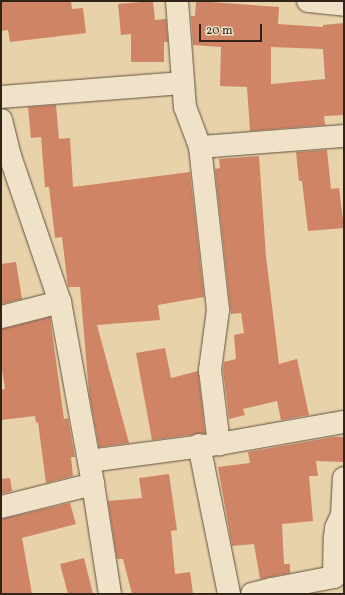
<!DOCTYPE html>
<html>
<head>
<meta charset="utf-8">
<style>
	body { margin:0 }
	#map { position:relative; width:345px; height:595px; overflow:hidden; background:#e8d2aa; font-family:Vollkorn,serif }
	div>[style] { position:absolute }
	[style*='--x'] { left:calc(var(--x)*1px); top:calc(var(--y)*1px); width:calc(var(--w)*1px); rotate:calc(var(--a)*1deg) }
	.building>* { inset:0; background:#ce8465 }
	.roads { filter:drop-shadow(0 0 1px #60503e) drop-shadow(0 0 1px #60503e) }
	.minor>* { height:22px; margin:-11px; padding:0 11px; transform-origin:11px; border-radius:11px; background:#f0e2c8 }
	span { translate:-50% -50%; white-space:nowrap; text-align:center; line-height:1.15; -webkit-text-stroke:3px #f0e2c8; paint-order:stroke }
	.frame { position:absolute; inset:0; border:2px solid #33241a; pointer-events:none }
	.scale { position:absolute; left:199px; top:24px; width:63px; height:18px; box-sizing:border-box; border:2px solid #33241a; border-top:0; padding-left:5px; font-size:12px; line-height:14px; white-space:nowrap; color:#33241a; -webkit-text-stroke:3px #f0e2c8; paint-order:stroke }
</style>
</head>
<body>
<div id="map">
	<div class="building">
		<i style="clip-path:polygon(1px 1px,71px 1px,72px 9px,83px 8px,86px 33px,10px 42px,8px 30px,1px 31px)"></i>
		<i style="clip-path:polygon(153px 1px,155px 20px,166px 19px,168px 42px,164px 42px,164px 62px,131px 62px,131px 34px,121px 35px,118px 4px)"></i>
		<i style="clip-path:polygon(evenodd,196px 1px,279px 7px,278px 24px,323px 27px,323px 25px,344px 23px,344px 115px,324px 116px,325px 125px,250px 131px,247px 87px,220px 86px,221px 47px,193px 45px,191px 16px,195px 16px,196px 1px,271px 47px,323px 49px,325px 79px,271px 84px,271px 47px)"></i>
		<i style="clip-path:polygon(56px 105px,59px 139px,70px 138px,73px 187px,190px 172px,204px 297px,158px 305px,160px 320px,97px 325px,129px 443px,99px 447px,89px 393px,80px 287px,68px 287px,62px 237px,55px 238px,49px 187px,45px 187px,41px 137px,31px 138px,28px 107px)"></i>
		<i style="clip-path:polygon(327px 150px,331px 189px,339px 188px,344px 228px,308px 231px,302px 181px,299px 181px,296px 152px)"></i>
		<i style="clip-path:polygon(259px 156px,266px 256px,279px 364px,297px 359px,309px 415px,281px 420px,277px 401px,243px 409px,245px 415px,229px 419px,223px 370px,224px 362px,236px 359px,234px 335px,244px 333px,241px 313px,231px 314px,215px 169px,220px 168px,219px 159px)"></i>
		<i style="clip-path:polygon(16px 262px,22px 299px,1px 304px,1px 264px)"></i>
		<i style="clip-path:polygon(50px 317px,64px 419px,68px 418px,75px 457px,71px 457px,73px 476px,46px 483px,38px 422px,36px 423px,35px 416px,1px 420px,1px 390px,5px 389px,1px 362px,1px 329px)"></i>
		<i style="clip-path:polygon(165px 348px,171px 378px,198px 371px,205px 433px,152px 440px,136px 353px)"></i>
		<i style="clip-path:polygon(333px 437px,344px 437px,344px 462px,316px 461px,318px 476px,309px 476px,313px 521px,282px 524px,284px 564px,290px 564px,290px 573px,260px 579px,254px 544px,232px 546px,218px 467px,250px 463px,248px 452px)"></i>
		<i style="clip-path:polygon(169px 474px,177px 530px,171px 531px,175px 574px,190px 572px,193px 594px,132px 594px,123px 559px,117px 559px,108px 501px,142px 498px,139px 478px)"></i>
		<i style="clip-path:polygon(10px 478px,12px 491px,1px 494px,1px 479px)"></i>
		<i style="clip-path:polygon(70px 503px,76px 524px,22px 538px,32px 594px,1px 594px,1px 519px)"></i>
		<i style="clip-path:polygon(84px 558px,93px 594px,68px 594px,60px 564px)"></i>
	</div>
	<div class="roads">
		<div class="minor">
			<i style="--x:177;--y:1;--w:106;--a:85.7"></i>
			<i style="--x:185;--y:107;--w:43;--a:69.4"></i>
			<i style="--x:200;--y:147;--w:164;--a:83.7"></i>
			<i style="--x:218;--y:310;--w:61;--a:97.6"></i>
			<i style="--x:210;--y:370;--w:75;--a:83.1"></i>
			<i style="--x:308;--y:1;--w:36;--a:6"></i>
			<i style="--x:1;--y:97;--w:181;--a:-4.4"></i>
			<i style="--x:1;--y:120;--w:37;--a:76"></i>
			<i style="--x:10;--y:156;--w:154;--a:71.1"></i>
			<i style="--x:60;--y:302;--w:185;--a:79.7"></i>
			<i style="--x:93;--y:484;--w:111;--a:81.2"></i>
			<i style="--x:200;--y:147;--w:144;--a:-4.4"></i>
			<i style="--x:1;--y:317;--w:61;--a:-14.3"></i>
			<i style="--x:199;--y:445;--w:152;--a:78.6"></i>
			<i style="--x:89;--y:461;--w:131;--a:-7.5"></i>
			<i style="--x:219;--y:444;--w:127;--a:-10"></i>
			<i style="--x:1;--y:507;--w:95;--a:-14"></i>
			<i style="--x:252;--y:594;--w:21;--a:-14"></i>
			<i style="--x:273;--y:594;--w:5;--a:-101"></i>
			<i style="--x:272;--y:589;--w:63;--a:-11"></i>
			<i style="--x:334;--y:577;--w:39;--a:-89"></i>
			<i style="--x:335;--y:538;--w:10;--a:-84"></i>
			<i style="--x:336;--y:528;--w:14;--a:-65"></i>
			<i style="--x:342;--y:515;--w:37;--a:-87"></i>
		</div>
	</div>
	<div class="frame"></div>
	<div class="scale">20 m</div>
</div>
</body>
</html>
